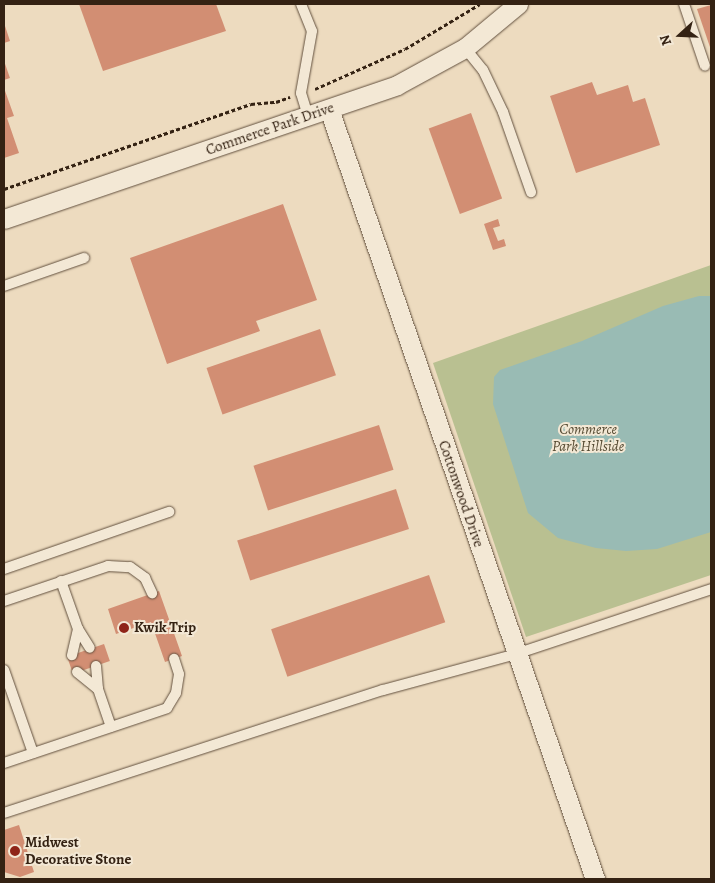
<!DOCTYPE html>
<html>
<head>
<meta charset="utf-8">
<style>
  body { margin:0 }
  #map { position:relative; width:715px; height:883px; overflow:hidden; background:#eddbbf; font-family:Alegreya,serif }
  div>[style] { position:absolute }
  .green>* { inset:0; background:#b9c091 }
  .water>* { inset:0; background:#99bbb4 }
  .building>* { inset:0; background:#d28e73; transform-origin:0 0 }
  .path>* { height:3px; margin-top:-1.5px; transform-origin:0; background:repeating-linear-gradient(90deg,#342213 0 4px,transparent 0 6.5px) }
  .roads { filter:drop-shadow(0 0 1px #62503e) drop-shadow(0 0 1px #62503e) }
  .lane>* { height:10px; margin:-5px; padding:0 5px; transform-origin:5px; border-radius:5px; background:#f3e8d5 }
  .street>* { height:19px; margin:-9.5px; padding:0 9.5px; transform-origin:9.5px; border-radius:9.5px; background:#f3e8d5 }
  .dots>* { width:14px; height:14px; translate:-50% -50%; box-sizing:border-box; border:2px solid #f3e8d5; border-radius:50% }
  span { translate:-50% -50%; white-space:nowrap; text-align:center; line-height:1.15; -webkit-text-stroke:4px #f3e8d5; paint-order:stroke }
  .street-label { font-size:15px; color:#342213 }
  .park-label { font-size:15px; color:#554a32; font-style:italic }
  .poi-label { font-size:15px; color:#342213; font-weight:700 }
  .left { translate:0 -50%; text-align:left }
  .frame { position:absolute; inset:0; border:5px solid #342213; pointer-events:none }
  .north { position:absolute; left:655px; top:10px; width:50px; height:50px; -webkit-text-stroke:4px #f3e8d5; paint-order:stroke; rotate:250deg; font-size:14px; font-weight:700; line-height:20px; text-align:center; color:#342213 }
  .north::after { content:''; display:block; margin:auto; width:18px; height:22px; background:#342213; clip-path:polygon(50% 0,100% 100%,50% 72%,0 100%) }
</style>
</head>
<body>
<div id="map">
  <div class="green">
    <i style="clip-path:polygon(711px 265px,711px 575px,526px 637px,433px 363px)"></i>
  </div>
  <div class="water">
    <i style="clip-path:polygon(699px 296px,711px 296px,711px 532px,657px 549px,626px 551px,596px 548px,558px 538px,528px 513px,493px 404px,494px 377px,500px 370px,582px 341px,663px 306px)"></i>
  </div>
  <div class="building">
    <i style="clip-path:polygon(79px 4px,216px 4px,226px 31px,103px 71px)"></i>
    <i style="clip-path:polygon(711px 5px,711px 50px,697px 9px)"></i>
    <i style="clip-path:polygon(4px 23px,10px 41px,4px 43px)"></i>
    <i style="clip-path:polygon(4px 61px,10px 78px,4px 80px)"></i>
    <i style="clip-path:polygon(592px 82px,597px 95px,628px 85px,633px 102px,645px 98px,660px 145px,576px 173px,550px 96px)"></i>
    <i style="clip-path:polygon(4px 88px,14px 116px,7px 118px,19px 153px,4px 158px)"></i>
    <i style="left:471px;top:113px;width:91px;height:45px;rotate:70deg"></i>
    <i style="clip-path:polygon(283px 204px,317px 300px,256px 321px,260px 331px,167px 364px,130px 258px)"></i>
    <i style="clip-path:polygon(498px 219px,500px 226px,493px 228px,498px 241px,504px 239px,506px 246px,493px 250px,484px 224px)"></i>
    <i style="left:320px;top:329px;width:49px;height:120px;rotate:71deg"></i>
    <i style="left:379px;top:425px;width:47px;height:132px;rotate:72deg"></i>
    <i style="left:396px;top:489px;width:42px;height:167px;rotate:72deg"></i>
    <i style="left:429px;top:575px;width:50px;height:167px;rotate:71deg"></i>
    <i style="clip-path:polygon(159px 591px,182px 656px,165px 662px,151px 622px,116px 634px,108px 609px)"></i>
    <i style="left:104px;top:644px;width:18px;height:39px;rotate:71deg"></i>
    <i style="clip-path:polygon(19px 825px,34px 872px,20px 877px,4px 872px,4px 830px)"></i>
  </div>
  <div class="path">
    <i style="left:315px;top:89px;width:98px;rotate:-24deg"></i>
    <i style="left:405px;top:49px;width:87px;rotate:-31deg"></i>
    <i style="left:4px;top:189px;width:261px;rotate:-19deg"></i>
    <i style="left:251px;top:104px;width:25px;rotate:-5deg"></i>
    <i style="left:276px;top:102px;width:15px;rotate:-20deg"></i>
  </div>
  <div class="roads">
    <div class="lane">
      <i style="left:301px;top:4px;width:29px;rotate:68deg"></i>
      <i style="left:312px;top:31px;width:63px;rotate:100.1deg"></i>
      <i style="left:301px;top:93px;width:24px;rotate:73deg"></i>
      <i style="left:684px;top:4px;width:65px;rotate:71.3deg"></i>
      <i style="left:465px;top:48px;width:28px;rotate:51deg"></i>
      <i style="left:483px;top:70px;width:47px;rotate:64.5deg"></i>
      <i style="left:503px;top:112px;width:85px;rotate:70.7deg"></i>
      <i style="left:4px;top:286px;width:85px;rotate:-19.3deg"></i>
      <i style="left:4px;top:569px;width:175px;rotate:-19.1deg"></i>
      <i style="left:61px;top:581px;width:51px;rotate:70.5deg"></i>
      <i style="left:78px;top:629px;width:27px;rotate:103deg"></i>
      <i style="left:4px;top:601px;width:110px;rotate:-18.6deg"></i>
      <i style="left:108px;top:566px;width:22px;rotate:3deg"></i>
      <i style="left:130px;top:567px;width:19px;rotate:36deg"></i>
      <i style="left:145px;top:578px;width:17px;rotate:65deg"></i>
      <i style="left:78px;top:629px;width:22px;rotate:58deg"></i>
      <i style="left:96px;top:666px;width:23px;rotate:85deg"></i>
      <i style="left:4px;top:670px;width:88px;rotate:70.7deg"></i>
      <i style="left:77px;top:672px;width:27px;rotate:39deg"></i>
      <i style="left:98px;top:689px;width:40px;rotate:71.1deg"></i>
      <i style="left:4px;top:763px;width:172px;rotate:-18.6deg"></i>
      <i style="left:167px;top:708px;width:17px;rotate:-59deg"></i>
      <i style="left:176px;top:693px;width:19px;rotate:-81deg"></i>
      <i style="left:179px;top:674px;width:16px;rotate:-108deg"></i>
      <i style="left:4px;top:813px;width:398px;rotate:-18deg"></i>
      <i style="left:383px;top:690px;width:138px;rotate:-15.1deg"></i>
      <i style="left:516px;top:654px;width:206px;rotate:-18.4deg"></i>
    </div>
    <div class="street">
      <i style="left:329px;top:109px;width:815px;rotate:70.94deg"></i>
      <i style="left:4px;top:219px;width:415px;rotate:-18.8deg"></i>
      <i style="left:397px;top:85px;width:77px;rotate:-28.6deg"></i>
      <i style="left:465px;top:48px;width:69px;rotate:-39.7deg"></i>
    </div>
  </div>
  <div class="dots">
    <i style="left:124px;top:628px;background:#8f2418"></i>
    <i style="left:15px;top:851px;background:#8f2418"></i>
  </div>
  <div class="street-label">
    <span style="left:270px;top:129px;rotate:-19deg">Commerce Park Drive</span>
    <span style="left:461px;top:494px;rotate:71deg">Cottonwood Drive</span>
  </div>
  <div class="park-label">
    <span style="left:588px;top:438px">Commerce<br>Park Hillside</span>
  </div>
  <div class="poi-label">
    <span class="left" style="left:134px;top:628px">Kwik Trip</span>
    <span class="left" style="left:25px;top:851px">Midwest<br>Decorative Stone</span>
  </div>
  <div class="frame"></div>
  <div class="north">N</div>
</div>
</body>
</html>
